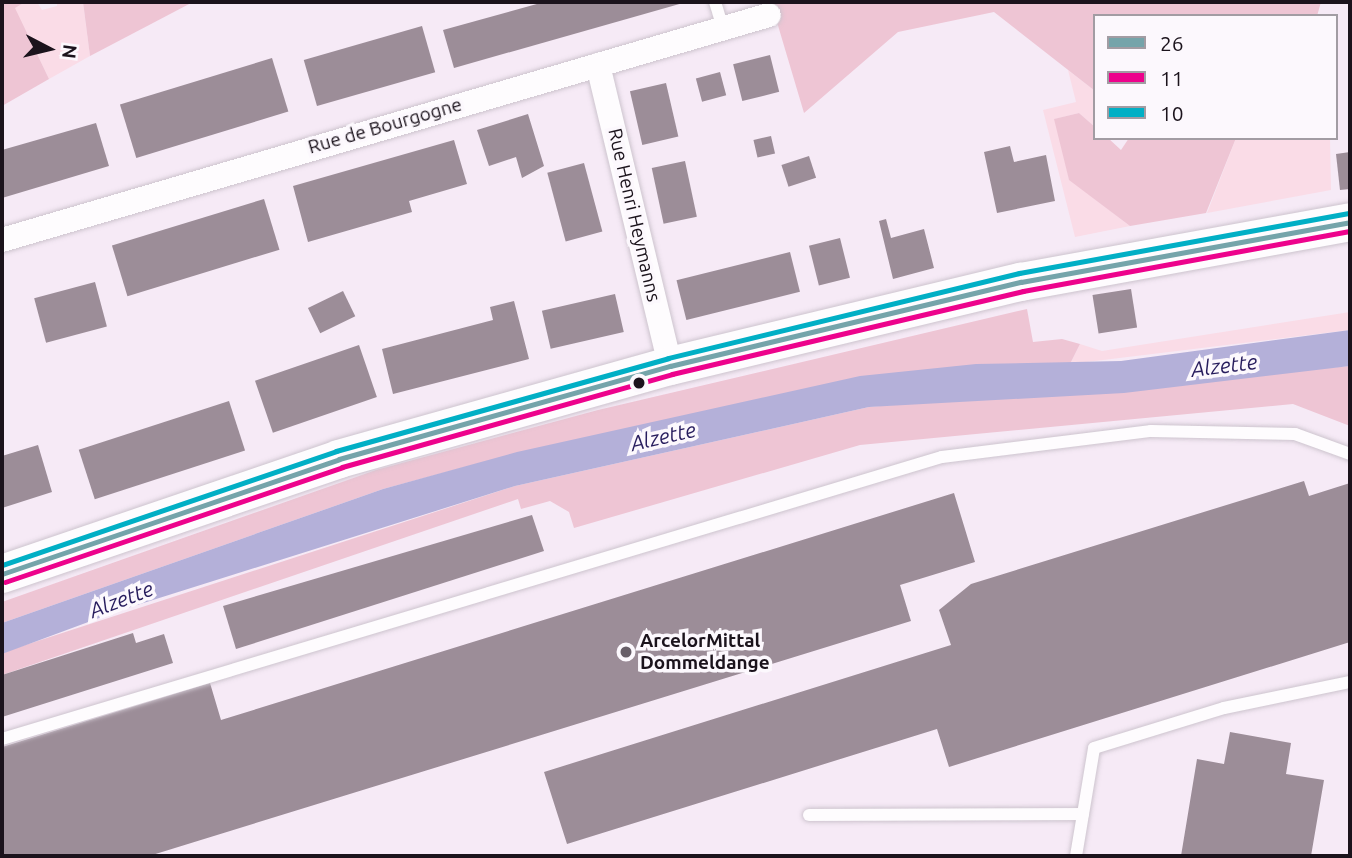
<!DOCTYPE html>
<html>
<head>
<meta charset="utf-8">
<style>
  body { margin:0 }
  #map { position:relative; width:1352px; height:858px; overflow:hidden; background:#f6eaf6; font-family:Ubuntu,sans-serif }
  div>[style] { position:absolute }
  .green>* { inset:0; background:#fadce7 }
  .forest>* { inset:0; background:#eec5d4 }
  .water>* { inset:0; background:#b4b0d9 }
  .building>* { inset:0; background:#9c8d98; transform-origin:0 0 }
  .roads { filter:drop-shadow(0 0 2px #cdc4ce) drop-shadow(0 0 2px #cdc4ce) }
  .lane>* { height:12px; margin:-6px; padding:0 6px; transform-origin:6px; border-radius:6px; background:#fefcfe }
  .street>* { height:24px; margin:-12px; padding:0 12px; transform-origin:12px; border-radius:12px; background:#fefcfe }
  .primary>* { height:38px; margin:-19px; padding:0 19px; transform-origin:19px; border-radius:19px; background:#fefcfe }
  .bus-1>* { height:5px; margin:-2.5px; padding:0 2.5px; transform-origin:2.5px; border-radius:2.5px; background:#75a4aa }
  .bus-2>* { height:5px; margin:-2.5px; padding:0 2.5px; transform-origin:2.5px; border-radius:2.5px; background:#ed028c }
  .bus-3>* { height:5px; margin:-2.5px; padding:0 2.5px; transform-origin:2.5px; border-radius:2.5px; background:#01afc5 }
  .dots>* { width:19px; height:19px; translate:-50% -50%; box-sizing:border-box; border:4px solid #fcf8fd; border-radius:50% }
  span { translate:-50% -50%; white-space:nowrap; text-align:center; line-height:1.15; -webkit-text-stroke:7px #fcf8fd; paint-order:stroke }
  .street-label { font-size:19px; color:#1b131c }
  .poi-label { font-size:19px; color:#1b131c; font-weight:700 }
  .left { translate:0 -50%; text-align:left }
  .water-label { font-size:21px; color:#271c5d; font-style:italic }
  .frame { position:absolute; inset:0; border:4px solid #1b131c; pointer-events:none }
  .legend { position:absolute; left:1093px; top:14px; width:245px; height:126px; box-sizing:border-box; background:#fcf8fd; border:2px solid #a29ca3; margin:0; padding:9px 12px; list-style:none; font-size:21px; color:#1b131c }
  .legend li { display:flex; align-items:center; gap:14px; height:35px }
  .legend b { width:35px; border:2px solid #a29ca3 }
  .north { position:absolute; left:14px; top:14px; width:70px; height:70px; -webkit-text-stroke:5px #fcf8fd; paint-order:stroke; rotate:97deg; font-size:19px; font-weight:700; line-height:28px; text-align:center; color:#1b131c }
  .north::after { content:''; display:block; margin:auto; width:24px; height:32px; background:#1b131c; clip-path:polygon(50% 0,100% 100%,50% 72%,0 100%) }
</style>
</head>
<body>
<div id="map">
  <div class="green">
    <i style="clip-path:polygon(25px 2px,37px 2px,42px 10px,57px 6px,57px 2px,83px 2px,90px 56px,49px 79px,14px 8px)"></i>
    <i style="clip-path:polygon(1068px 70px,1095px 91px,1095px 127px,1079px 113px,1055px 119px,1069px 179px,1130px 226px,1075px 237px,1043px 110px,1076px 102px)"></i>
    <i style="clip-path:polygon(1236px 138px,1330px 138px,1331px 190px,1207px 213px)"></i>
    <i style="clip-path:polygon(1350px 312px,1350px 330px,1070px 364px,1080px 344px,1102px 351px)"></i>
  </div>
  <div class="forest">
    <i style="clip-path:polygon(25px 2px,15px 8px,49px 79px,2px 106px,2px 3px)"></i>
    <i style="clip-path:polygon(83px 2px,193px 2px,90px 56px)"></i>
    <i style="clip-path:polygon(771px 2px,1161px 3px,1321px 2px,1317px 16px,1095px 16px,1095px 91px,994px 12px,898px 32px,804px 113px)"></i>
    <i style="clip-path:polygon(1079px 113px,1095px 127px,1095px 138px,1108px 138px,1121px 150px,1129px 138px,1236px 138px,1206px 213px,1130px 226px,1069px 180px,1054px 119px)"></i>
    <i style="clip-path:polygon(1027px 309px,1033px 342px,1062px 339px,1080px 344px,1070px 364px,517px 453px,383px 489px,2px 623px,2px 602px,376px 470px,598px 410px)"></i>
    <i style="clip-path:polygon(1350px 366px,1350px 426px,1293px 404px,860px 445px,574px 528px,569px 512px,550px 501px,521px 509px,518px 499px,2px 675px,2px 654px,13px 649px,515px 486px,869px 407px)"></i>
  </div>
  <div class="water">
    <i style="clip-path:polygon(1350px 330px,1350px 366px,1124px 393px,869px 407px,515px 486px,118px 611px,2px 654px,2px 623px,383px 489px,517px 452px,860px 376px,976px 364px,1121px 361px)"></i>
  </div>
  <div class="building">
    <i style="clip-path:polygon(544px 2px,683px 2px,683px 3px,454px 68px,443px 30px)"></i>
    <i style="left:422px;top:26px;width:48px;height:123px;rotate:74deg"></i>
    <i style="left:770px;top:55px;width:38px;height:38px;rotate:76deg"></i>
    <i style="left:272px;top:58px;width:56px;height:159px;rotate:73deg"></i>
    <i style="left:720px;top:72px;width:24px;height:25px;rotate:75deg"></i>
    <i style="left:666px;top:83px;width:55px;height:37px;rotate:77deg"></i>
    <i style="clip-path:polygon(528px 114px,544px 166px,522px 178px,516px 157px,489px 166px,477px 130px)"></i>
    <i style="clip-path:polygon(96px 123px,109px 166px,2px 198px,2px 150px)"></i>
    <i style="left:771px;top:136px;width:18px;height:18px;rotate:77deg"></i>
    <i style="clip-path:polygon(454px 140px,467px 184px,409px 201px,412px 212px,308px 242px,293px 186px)"></i>
    <i style="clip-path:polygon(1010px 146px,1014px 162px,1046px 155px,1055px 201px,997px 213px,984px 152px)"></i>
    <i style="clip-path:polygon(1350px 152px,1350px 189px,1340px 190px,1336px 154px)"></i>
    <i style="left:809px;top:156px;width:23px;height:29px;rotate:72deg"></i>
    <i style="left:685px;top:161px;width:57px;height:34px;rotate:78deg"></i>
    <i style="left:584px;top:163px;width:71px;height:38px;rotate:75deg"></i>
    <i style="left:264px;top:199px;width:53px;height:159px;rotate:73deg"></i>
    <i style="clip-path:polygon(886px 219px,891px 238px,924px 229px,934px 268px,893px 279px,879px 221px)"></i>
    <i style="left:840px;top:238px;width:41px;height:32px;rotate:76deg"></i>
    <i style="left:790px;top:252px;width:41px;height:117px;rotate:76deg"></i>
    <i style="left:95px;top:282px;width:46px;height:63px;rotate:75deg"></i>
    <i style="left:1131px;top:289px;width:39px;height:39px;rotate:81deg"></i>
    <i style="left:343px;top:291px;width:28px;height:39px;rotate:64deg"></i>
    <i style="left:615px;top:294px;width:39px;height:75px;rotate:77deg"></i>
    <i style="clip-path:polygon(514px 301px,529px 359px,393px 394px,382px 349px,493px 320px,490px 307px)"></i>
    <i style="left:359px;top:345px;width:55px;height:110px;rotate:71deg"></i>
    <i style="left:229px;top:401px;width:52px;height:158px;rotate:72deg"></i>
    <i style="clip-path:polygon(38px 445px,52px 492px,2px 508px,2px 456px)"></i>
    <i style="clip-path:polygon(1304px 481px,1309px 496px,1350px 483px,1350px 642px,949px 767px,937px 729px,567px 844px,544px 772px,951px 645px,939px 610px,971px 584px)"></i>
    <i style="clip-path:polygon(954px 493px,975px 562px,900px 585px,911px 621px,149px 856px,2px 856px,2px 747px,210px 683px,221px 720px)"></i>
    <i style="clip-path:polygon(532px 515px,544px 551px,236px 649px,223px 606px)"></i>
    <i style="clip-path:polygon(133px 633px,136px 643px,164px 634px,173px 663px,2px 717px,2px 675px)"></i>
    <i style="clip-path:polygon(1230px 732px,1291px 743px,1286px 774px,1324px 780px,1311px 856px,1181px 856px,1197px 759px,1224px 764px)"></i>
  </div>
  <div class="roads">
    <div class="lane">
      <i style="left:715px;top:2px;width:27px;rotate:73deg"></i>
      <i style="left:2px;top:739px;width:981px;rotate:-16.7deg"></i>
      <i style="left:942px;top:457px;width:211px;rotate:-7.1deg"></i>
      <i style="left:1151px;top:431px;width:144px;rotate:1.2deg"></i>
      <i style="left:1295px;top:434px;width:59px;rotate:20deg"></i>
      <i style="left:809px;top:815px;width:274px;rotate:-0.2deg"></i>
      <i style="left:1076px;top:856px;width:109px;rotate:-80.5deg"></i>
      <i style="left:1094px;top:748px;width:136px;rotate:-17.1deg"></i>
      <i style="left:1224px;top:708px;width:129px;rotate:-11.7deg"></i>
    </div>
    <div class="street">
      <i style="left:598px;top:65px;width:309px;rotate:76.5deg"></i>
      <i style="left:2px;top:240px;width:799px;rotate:-16.35deg"></i>
    </div>
    <div class="primary">
      <i style="left:2px;top:574px;width:356px;rotate:-18.8deg"></i>
      <i style="left:339px;top:459px;width:344px;rotate:-15.7deg"></i>
      <i style="left:670px;top:366px;width:361px;rotate:-13.5deg"></i>
      <i style="left:1021px;top:282px;width:334px;rotate:-10.3deg"></i>
    </div>
  </div>
  <div class="bus-1">
    <i style="left:2px;top:574px;width:356px;rotate:-18.8deg"></i>
    <i style="left:339px;top:459px;width:344px;rotate:-15.7deg"></i>
    <i style="left:670px;top:366px;width:361px;rotate:-13.5deg"></i>
    <i style="left:1021px;top:282px;width:334px;rotate:-10.3deg"></i>
  </div>
  <div class="bus-2">
    <i style="left:5px;top:582px;width:356px;rotate:-18.8deg"></i>
    <i style="left:342px;top:467px;width:343px;rotate:-15.7deg"></i>
    <i style="left:672px;top:374px;width:361px;rotate:-13.3deg"></i>
    <i style="left:1023px;top:291px;width:332px;rotate:-10.4deg"></i>
  </div>
  <div class="bus-3">
    <i style="left:2px;top:565px;width:353px;rotate:-18.8deg"></i>
    <i style="left:336px;top:451px;width:345px;rotate:-15.6deg"></i>
    <i style="left:668px;top:358px;width:361px;rotate:-13.6deg"></i>
    <i style="left:1019px;top:273px;width:334px;rotate:-10.3deg"></i>
  </div>
  <div class="dots">
    <i style="left:639px;top:383px;background:#1b131c"></i>
    <i style="left:626px;top:652px;background:#685e68"></i>
  </div>
  <div class="street-label">
    <span style="left:385px;top:126px;rotate:-16deg">Rue de Bourgogne</span>
    <span style="left:634px;top:215px;rotate:77deg">Rue Henri Heymanns</span>
  </div>
  <div class="poi-label">
    <span class="left" style="left:640px;top:652px">ArcelorMittal<br>Dommeldange</span>
  </div>
  <div class="water-label">
    <span style="left:1224px;top:365px;rotate:-7deg">Alzette</span>
    <span style="left:663px;top:436px;rotate:-13deg">Alzette</span>
    <span style="left:121px;top:599px;rotate:-21deg">Alzette</span>
  </div>
  <div class="frame"></div>
  <ul class="legend">
  <li><b style="height:9px;background:#75a4aa"></b>26</li>
  <li><b style="height:9px;background:#ed028c"></b>11</li>
  <li><b style="height:9px;background:#01afc5"></b>10</li>
  </ul>
  <div class="north">N</div>
</div>
</body>
</html>
